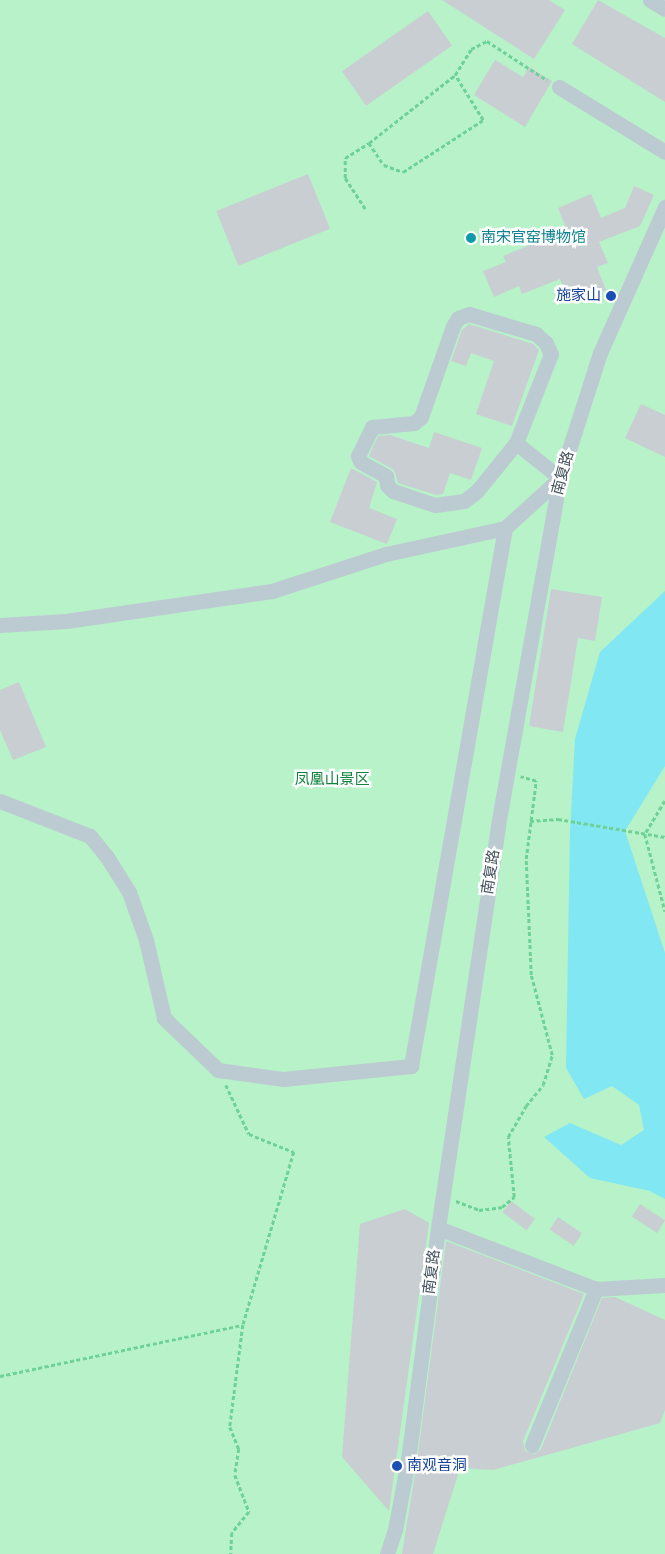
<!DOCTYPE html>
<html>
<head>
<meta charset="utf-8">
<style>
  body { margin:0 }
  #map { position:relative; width:665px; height:1554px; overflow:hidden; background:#f0eded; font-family:Raleway,"Noto Sans SC",sans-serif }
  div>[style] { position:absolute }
  .green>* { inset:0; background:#b7f2c8 }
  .water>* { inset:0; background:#81e7f2 }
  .building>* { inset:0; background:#c9ced3; transform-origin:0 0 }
  .path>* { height:2.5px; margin-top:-1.25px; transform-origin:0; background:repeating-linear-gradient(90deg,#6dd295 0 4px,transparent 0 6.5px) }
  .minor>* { height:15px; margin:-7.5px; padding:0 7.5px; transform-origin:7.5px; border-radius:7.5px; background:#bccad1 }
  .dots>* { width:14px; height:14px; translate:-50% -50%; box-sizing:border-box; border:2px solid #fff; border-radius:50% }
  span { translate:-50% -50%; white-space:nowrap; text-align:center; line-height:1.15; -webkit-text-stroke:5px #fff; paint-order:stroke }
  .culture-label { font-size:15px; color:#0d838f }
  .left { translate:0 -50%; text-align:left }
  .transit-label { font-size:15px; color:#164399 }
  .right { translate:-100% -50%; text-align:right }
  .street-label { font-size:15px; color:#44535c }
  .park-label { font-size:15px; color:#10833d }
</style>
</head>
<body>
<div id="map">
  <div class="green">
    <i style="clip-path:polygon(0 0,657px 0,665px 5px,665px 1554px,0 1554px)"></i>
  </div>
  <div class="water">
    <i style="clip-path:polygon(665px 591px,665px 766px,625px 831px,665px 953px,665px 1199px,650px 1191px,590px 1178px,544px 1137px,570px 1123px,621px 1145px,644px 1130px,639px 1105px,612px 1086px,584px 1099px,566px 1068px,570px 832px,575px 739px,600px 652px)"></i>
  </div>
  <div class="building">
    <i style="clip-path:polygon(442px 0,549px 0,565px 10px,534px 59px)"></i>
    <i style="clip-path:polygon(598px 0,665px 38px,665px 102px,572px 44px)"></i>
    <i style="left:428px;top:11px;width:42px;height:105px;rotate:55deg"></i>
    <i style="clip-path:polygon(495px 60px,523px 77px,529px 67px,552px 81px,525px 127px,474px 95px)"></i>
    <i style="left:308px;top:174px;width:59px;height:99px;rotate:68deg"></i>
    <i style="clip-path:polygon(634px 186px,654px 195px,640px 226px,599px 242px,608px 263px,597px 267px,606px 290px,570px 304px,560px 279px,522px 294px,519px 286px,494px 297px,483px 271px,506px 262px,503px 256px,567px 230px,558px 208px,591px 194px,601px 218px,625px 208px)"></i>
    <i style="clip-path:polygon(469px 324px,533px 344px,539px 350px,512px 426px,476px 414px,494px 361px,471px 353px,466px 366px,451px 361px,462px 330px)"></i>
    <i style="clip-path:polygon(641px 404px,665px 415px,665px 457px,625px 438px)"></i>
    <i style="clip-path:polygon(434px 432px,482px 448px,471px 480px,450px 473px,443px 494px,436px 495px,398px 483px,394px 470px,369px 456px,378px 436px,390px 435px,429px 448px)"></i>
    <i style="clip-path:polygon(351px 468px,377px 482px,369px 508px,397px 519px,387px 544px,330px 522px)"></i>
    <i style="clip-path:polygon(551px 589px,602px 597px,595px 641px,578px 638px,563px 732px,529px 726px)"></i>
    <i style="clip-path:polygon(19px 682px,46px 747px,13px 760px,0 730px,0 690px)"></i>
    <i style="left:511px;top:1201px;width:30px;height:14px;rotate:37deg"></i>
    <i style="left:640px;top:1204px;width:30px;height:15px;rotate:33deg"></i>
    <i style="clip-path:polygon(405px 1209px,429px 1223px,389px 1511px,342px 1457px,360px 1224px)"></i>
    <i style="left:558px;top:1217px;width:29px;height:15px;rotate:34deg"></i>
    <i style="clip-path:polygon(446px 1241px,584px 1294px,523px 1441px,525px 1451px,534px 1454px,541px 1449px,602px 1298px,615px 1297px,665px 1320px,665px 1410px,660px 1423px,568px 1449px,493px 1470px,460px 1468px,433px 1554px,402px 1554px,417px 1461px)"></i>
  </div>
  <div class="path">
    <i style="left:369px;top:143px;width:110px;rotate:-38.3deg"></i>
    <i style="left:365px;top:209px;width:37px;rotate:-123deg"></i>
    <i style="left:345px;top:178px;width:20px;rotate:-90deg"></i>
    <i style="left:345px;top:158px;width:28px;rotate:-32deg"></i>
    <i style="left:369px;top:143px;width:27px;rotate:56deg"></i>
    <i style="left:384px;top:165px;width:20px;rotate:20deg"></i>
    <i style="left:403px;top:172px;width:95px;rotate:-33deg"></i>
    <i style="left:483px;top:120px;width:53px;rotate:-121.9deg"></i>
    <i style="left:455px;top:75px;width:31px;rotate:-58deg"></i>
    <i style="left:471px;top:49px;width:18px;rotate:-27deg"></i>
    <i style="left:487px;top:41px;width:72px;rotate:33deg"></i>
    <i style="left:665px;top:801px;width:39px;rotate:121deg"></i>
    <i style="left:645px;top:834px;width:80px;rotate:75.4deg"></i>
    <i style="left:530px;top:821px;width:28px;rotate:-4deg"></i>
    <i style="left:558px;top:819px;width:109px;rotate:9.5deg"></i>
    <i style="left:226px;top:1085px;width:54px;rotate:64.9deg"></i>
    <i style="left:249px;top:1134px;width:48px;rotate:21.8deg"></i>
    <i style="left:294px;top:1152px;width:180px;rotate:106.4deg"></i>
    <i style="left:243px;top:1325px;width:103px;rotate:97.3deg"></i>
    <i style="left:230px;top:1427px;width:24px;rotate:68deg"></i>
    <i style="left:239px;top:1449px;width:26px;rotate:99deg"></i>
    <i style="left:235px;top:1475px;width:40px;rotate:69deg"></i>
    <i style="left:249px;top:1512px;width:27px;rotate:129deg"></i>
    <i style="left:232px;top:1533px;width:21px;rotate:93deg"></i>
    <i style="left:456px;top:1201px;width:25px;rotate:21deg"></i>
    <i style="left:479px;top:1210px;width:23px;rotate:-7deg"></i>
    <i style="left:502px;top:1207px;width:16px;rotate:-40deg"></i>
    <i style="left:514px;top:1197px;width:60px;rotate:-95.7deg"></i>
    <i style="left:508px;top:1137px;width:36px;rotate:-60deg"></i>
    <i style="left:526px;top:1106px;width:27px;rotate:-51deg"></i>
    <i style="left:543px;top:1085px;width:31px;rotate:-73deg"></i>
    <i style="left:552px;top:1055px;width:83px;rotate:-104.7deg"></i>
    <i style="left:531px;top:975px;width:116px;rotate:-92.5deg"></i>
    <i style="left:526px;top:859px;width:79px;rotate:-82.7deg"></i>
    <i style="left:536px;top:781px;width:16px;rotate:-165deg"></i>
    <i style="left:0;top:1376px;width:248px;rotate:-11.9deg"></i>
  </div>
  <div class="minor">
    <i style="left:650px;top:0;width:17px;rotate:31deg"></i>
    <i style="left:559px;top:87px;width:124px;rotate:31.5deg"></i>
    <i style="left:469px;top:314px;width:70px;rotate:16.6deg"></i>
    <i style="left:536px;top:334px;width:13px;rotate:42deg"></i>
    <i style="left:546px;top:343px;width:12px;rotate:66deg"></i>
    <i style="left:551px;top:354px;width:96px;rotate:111.5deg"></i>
    <i style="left:516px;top:443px;width:62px;rotate:129.1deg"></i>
    <i style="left:477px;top:491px;width:16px;rotate:142deg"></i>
    <i style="left:464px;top:501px;width:29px;rotate:172deg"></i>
    <i style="left:435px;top:505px;width:44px;rotate:-161.6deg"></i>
    <i style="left:393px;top:491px;width:8px;rotate:-135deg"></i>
    <i style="left:387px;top:485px;width:9px;rotate:-96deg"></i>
    <i style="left:386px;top:476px;width:29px;rotate:-151deg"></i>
    <i style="left:361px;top:462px;width:7px;rotate:-117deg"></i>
    <i style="left:358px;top:456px;width:32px;rotate:-64deg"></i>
    <i style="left:372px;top:427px;width:42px;rotate:-5.4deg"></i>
    <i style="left:414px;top:423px;width:9px;rotate:-41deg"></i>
    <i style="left:421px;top:417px;width:96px;rotate:-70.6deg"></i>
    <i style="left:453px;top:326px;width:9px;rotate:-58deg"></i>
    <i style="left:458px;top:318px;width:12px;rotate:-20deg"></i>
    <i style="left:0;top:625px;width:66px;rotate:-3.5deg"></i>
    <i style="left:66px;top:621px;width:208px;rotate:-8.3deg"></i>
    <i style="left:272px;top:591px;width:120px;rotate:-18deg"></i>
    <i style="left:386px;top:554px;width:122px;rotate:-12.3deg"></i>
    <i style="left:505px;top:528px;width:74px;rotate:-42.3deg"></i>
    <i style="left:560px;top:478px;width:56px;rotate:-141.5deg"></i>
    <i style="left:0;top:801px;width:97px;rotate:21.3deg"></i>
    <i style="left:90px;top:836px;width:27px;rotate:51deg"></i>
    <i style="left:107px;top:857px;width:41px;rotate:57.8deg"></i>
    <i style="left:129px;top:892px;width:51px;rotate:70.5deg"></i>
    <i style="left:146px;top:940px;width:80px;rotate:77deg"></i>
    <i style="left:164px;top:1018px;width:75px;rotate:43.9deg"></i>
    <i style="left:218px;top:1070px;width:66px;rotate:7.9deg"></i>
    <i style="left:283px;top:1079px;width:129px;rotate:-5.8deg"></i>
    <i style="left:411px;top:1066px;width:546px;rotate:-80.09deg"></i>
    <i style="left:438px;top:1228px;width:169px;rotate:21.1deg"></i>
    <i style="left:596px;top:1289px;width:69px;rotate:-3.3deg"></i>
    <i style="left:532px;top:1445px;width:169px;rotate:-67.7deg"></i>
    <i style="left:387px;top:1554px;width:25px;rotate:-72deg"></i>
    <i style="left:395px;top:1530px;width:71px;rotate:-79.5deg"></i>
    <i style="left:408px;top:1460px;width:234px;rotate:-82.6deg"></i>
    <i style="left:438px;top:1228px;width:407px;rotate:-81.5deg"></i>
    <i style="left:498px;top:825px;width:352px;rotate:-79.9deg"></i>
    <i style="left:560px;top:478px;width:131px;rotate:-72.3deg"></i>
    <i style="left:600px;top:353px;width:160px;rotate:-66deg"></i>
  </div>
  <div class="dots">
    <i style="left:471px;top:238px;background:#0f9aa8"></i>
    <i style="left:611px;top:296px;background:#1a4fb4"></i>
    <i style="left:397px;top:1466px;background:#1a4fb4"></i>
  </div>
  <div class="culture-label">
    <span class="left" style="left:481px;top:238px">南宋官窑博物馆</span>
  </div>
  <div class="transit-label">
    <span class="right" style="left:601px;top:296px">施家山</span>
    <span class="left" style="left:407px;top:1466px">南观音洞</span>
  </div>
  <div class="street-label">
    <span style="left:563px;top:473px;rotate:-75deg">南复路</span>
    <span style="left:491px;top:872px;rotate:-81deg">南复路</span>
    <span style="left:432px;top:1272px;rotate:-83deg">南复路</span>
  </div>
  <div class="park-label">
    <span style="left:332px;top:780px">凤凰山景区</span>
  </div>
</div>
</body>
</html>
